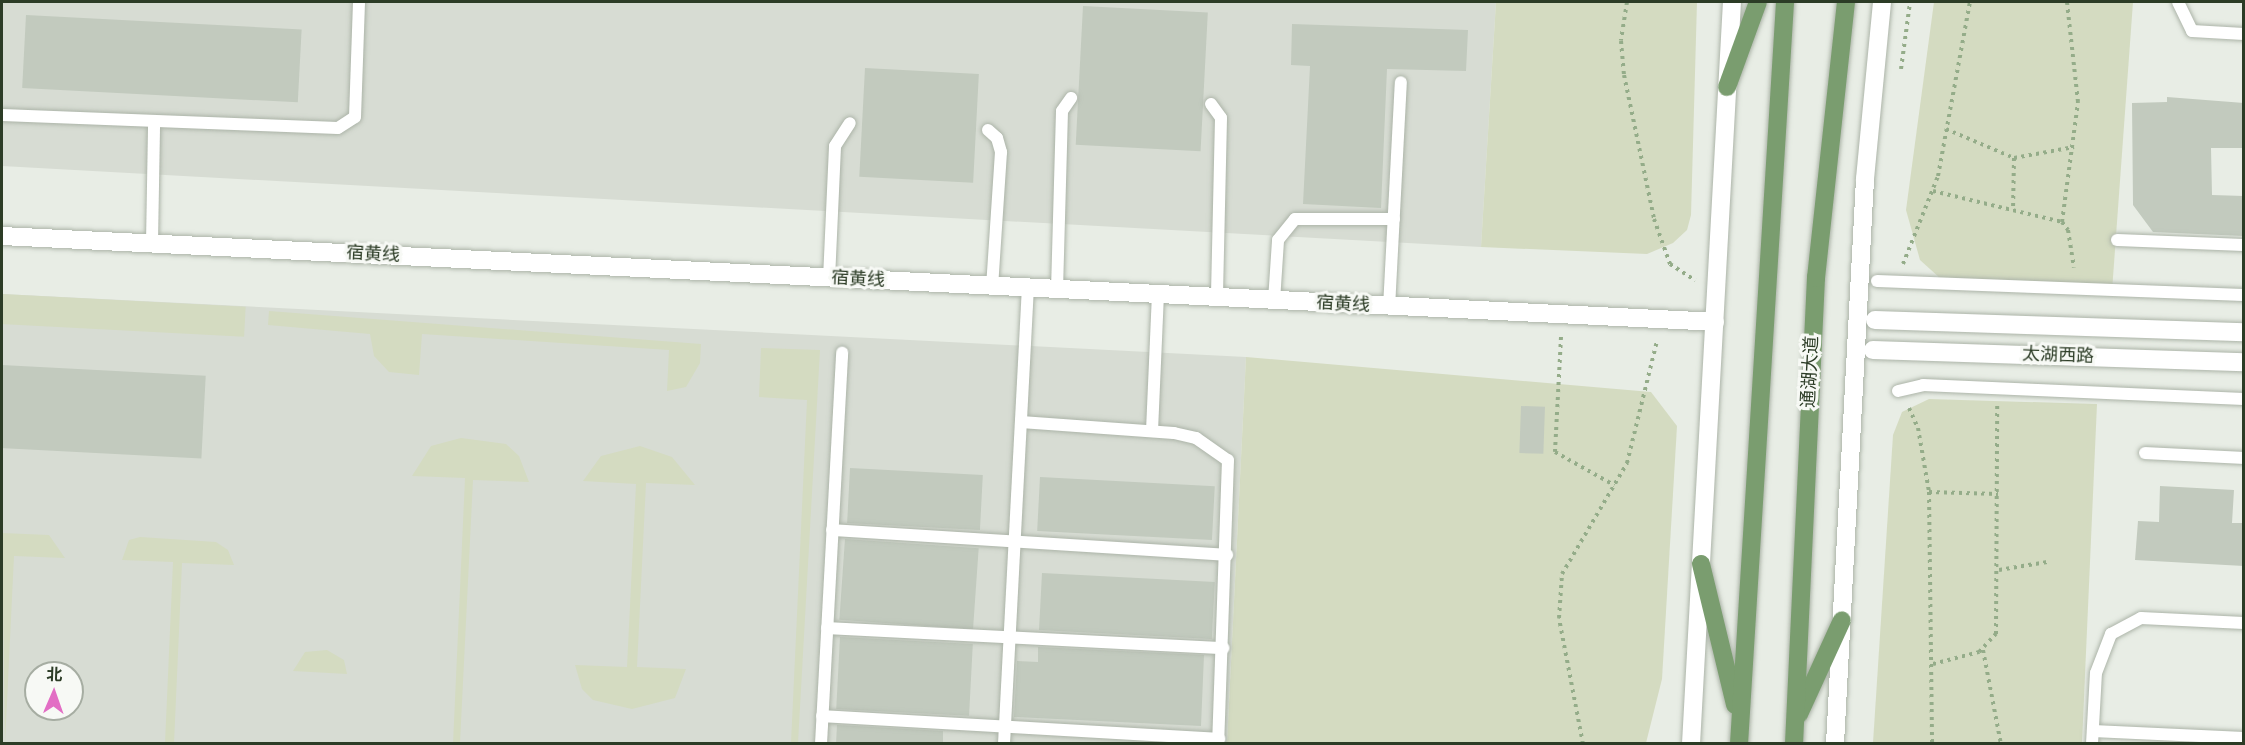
<!DOCTYPE html>
<html>
<head>
<meta charset="utf-8">
<style>
  body { margin:0 }
  #map { position:relative; width:2245px; height:745px; overflow:hidden; background:#e8ede5; font-family:"Alegreya Sans","Noto Sans SC",sans-serif }
  div>[style] { position:absolute }
  .built>* { inset:0; background:#d7dcd3 }
  .green>* { inset:0; background:#d4dbc1; transform-origin:0 0 }
  .building>* { inset:0; background:#c2cabe; transform-origin:0 0 }
  .path>* { height:4px; margin-top:-2px; transform-origin:0; background:repeating-linear-gradient(90deg,#94ac89 0 3px,transparent 0 7.5px) }
  .roads { filter:drop-shadow(0 0 2px #acb4a8) drop-shadow(0 0 2px #acb4a8) }
  .service>* { height:12px; margin:-6px; padding:0 6px; transform-origin:6px; border-radius:6px; background:#fff }
  .minor>* { height:18px; margin:-9px; padding:0 9px; transform-origin:9px; border-radius:9px; background:#fff }
  .tertiary>* { height:18px; margin:-9px; padding:0 9px; transform-origin:9px; border-radius:9px; background:#fff }
  .secondary>* { height:18px; margin:-9px; padding:0 9px; transform-origin:9px; border-radius:9px; background:#fff }
  .primary>* { height:18px; margin:-9px; padding:0 9px; transform-origin:9px; border-radius:9px; background:#7a9d6f }
  span { translate:-50% -50%; white-space:nowrap; text-align:center; line-height:1.15; -webkit-text-stroke:6px #f7f9f5; paint-order:stroke }
  .street-label { font-size:18px; color:#2c3c26 }
  .frame { position:absolute; inset:0; border:3px solid #2c3c26; pointer-events:none }
  .north { position:absolute; left:24px; top:661px; width:60px; height:60px; box-sizing:border-box; background:#f7f9f5; border:2px solid #a6ada2; border-radius:50%; rotate:2deg; font-size:16px; font-weight:700; line-height:24px; text-align:center; color:#2c3c26 }
  .north::after { content:''; display:block; margin:auto; width:21px; height:27px; background:#e26ec4; clip-path:polygon(50% 0,100% 100%,50% 72%,0 100%) }
</style>
</head>
<body>
<div id="map">
  <div class="built">
    <i style="clip-path:polygon(2px 2px,1496px 2px,1481px 247px,2px 166px)"></i>
    <i style="clip-path:polygon(evenodd,2px 294px,1246px 357px,1227px 743px,2px 743px,2px 294px,36px 673px,72px 673px,72px 709px,36px 709px,36px 673px)"></i>
  </div>
  <div class="green">
    <i style="clip-path:polygon(1496px 2px,1697px 2px,1691px 215px,1687px 230px,1673px 243px,1647px 254px,1481px 247px)"></i>
    <i style="clip-path:polygon(1934px 2px,2133px 2px,2112px 291px,1941px 279px,1920px 260px,1906px 210px)"></i>
    <i style="left:2px;top:294px;width:244px;height:30px;rotate:3deg"></i>
    <i style="clip-path:polygon(269px 311px,701px 344px,700px 363px,686px 387px,667px 391px,669px 350px,422px 334px,419px 375px,389px 372px,374px 356px,370px 334px,268px 325px)"></i>
    <i style="clip-path:polygon(761px 348px,820px 350px,798px 743px,791px 743px,807px 400px,759px 397px)"></i>
    <i style="clip-path:polygon(1246px 357px,1651px 392px,1677px 426px,1662px 679px,1646px 743px,1227px 744px)"></i>
    <i style="clip-path:polygon(1929px 399px,2097px 404px,2082px 743px,1873px 743px,1893px 435px,1902px 412px)"></i>
    <i style="clip-path:polygon(461px 438px,506px 444px,519px 456px,529px 482px,473px 480px,460px 743px,453px 744px,465px 478px,412px 476px,431px 446px)"></i>
    <i style="clip-path:polygon(640px 446px,672px 457px,695px 485px,646px 483px,637px 667px,686px 669px,675px 698px,632px 709px,593px 700px,582px 689px,575px 665px,627px 667px,636px 484px,583px 481px,601px 456px)"></i>
    <i style="clip-path:polygon(2px 533px,49px 535px,65px 558px,14px 556px,5px 744px)"></i>
    <i style="clip-path:polygon(140px 537px,216px 542px,228px 550px,234px 565px,182px 563px,174px 743px,165px 743px,173px 562px,122px 560px,129px 540px)"></i>
    <i style="clip-path:polygon(327px 650px,344px 660px,347px 674px,293px 671px,305px 652px)"></i>
  </div>
  <div class="building">
    <i style="left:1083px;top:6px;width:125px;height:139px;rotate:3deg"></i>
    <i style="left:26px;top:15px;width:276px;height:73px;rotate:3deg"></i>
    <i style="clip-path:polygon(1292px 24px,1468px 30px,1466px 71px,1387px 69px,1381px 208px,1303px 204px,1310px 66px,1291px 65px)"></i>
    <i style="left:865px;top:68px;width:114px;height:109px;rotate:3deg"></i>
    <i style="clip-path:polygon(2167px 97px,2244px 103px,2244px 148px,2211px 148px,2212px 195px,2244px 196px,2244px 236px,2153px 232px,2133px 205px,2132px 103px,2167px 102px)"></i>
    <i style="left:2px;top:365px;width:204px;height:83px;rotate:3deg"></i>
    <i style="left:1521px;top:406px;width:24px;height:47px;rotate:2deg"></i>
    <i style="left:850px;top:468px;width:133px;height:55px;rotate:3deg"></i>
    <i style="left:1040px;top:477px;width:175px;height:54px;rotate:3deg"></i>
    <i style="clip-path:polygon(2160px 486px,2234px 490px,2232px 523px,2244px 523px,2244px 566px,2135px 560px,2138px 521px,2159px 522px)"></i>
    <i style="left:845px;top:539px;width:134px;height:81px;rotate:4deg"></i>
    <i style="left:1042px;top:573px;width:173px;height:57px;rotate:3deg"></i>
    <i style="left:840px;top:637px;width:133px;height:72px;rotate:3deg"></i>
    <i style="clip-path:polygon(1038px 647px,1204px 655px,1201px 726px,1014px 717px,1017px 661px,1038px 662px)"></i>
    <i style="clip-path:polygon(837px 725px,943px 731px,943px 744px,836px 744px)"></i>
  </div>
  <div class="path">
    <i style="left:1627px;top:2px;width:39px;rotate:99deg"></i>
    <i style="left:1621px;top:41px;width:34px;rotate:85deg"></i>
    <i style="left:1624px;top:75px;width:147px;rotate:78.2deg"></i>
    <i style="left:1654px;top:219px;width:48px;rotate:70.4deg"></i>
    <i style="left:1670px;top:264px;width:30px;rotate:33deg"></i>
    <i style="left:1901px;top:69px;width:68px;rotate:-82.3deg"></i>
    <i style="left:1946px;top:129px;width:74px;rotate:23.1deg"></i>
    <i style="left:2014px;top:158px;width:52px;rotate:91.1deg"></i>
    <i style="left:2014px;top:158px;width:61px;rotate:-10.4deg"></i>
    <i style="left:1933px;top:191px;width:133px;rotate:13.5deg"></i>
    <i style="left:2062px;top:222px;width:10px;rotate:53deg"></i>
    <i style="left:2068px;top:230px;width:38px;rotate:81deg"></i>
    <i style="left:2062px;top:222px;width:121px;rotate:-82.4deg"></i>
    <i style="left:2078px;top:102px;width:101px;rotate:-96.3deg"></i>
    <i style="left:1903px;top:264px;width:95px;rotate:-68.3deg"></i>
    <i style="left:1938px;top:176px;width:177px;rotate:-79.6deg"></i>
    <i style="left:1561px;top:337px;width:115px;rotate:93deg"></i>
    <i style="left:1555px;top:452px;width:68px;rotate:29.2deg"></i>
    <i style="left:1909px;top:408px;width:22px;rotate:66deg"></i>
    <i style="left:1918px;top:428px;width:65px;rotate:80.2deg"></i>
    <i style="left:1929px;top:492px;width:252px;rotate:89.3deg"></i>
    <i style="left:1929px;top:492px;width:69px;rotate:1.7deg"></i>
    <i style="left:1999px;top:570px;width:49px;rotate:-9.5deg"></i>
    <i style="left:1983px;top:650px;width:96px;rotate:79.2deg"></i>
    <i style="left:1933px;top:664px;width:48px;rotate:-14.6deg"></i>
    <i style="left:1979px;top:652px;width:25px;rotate:-47deg"></i>
    <i style="left:1996px;top:634px;width:228px;rotate:-89.7deg"></i>
    <i style="left:1583px;top:744px;width:128px;rotate:-100.8deg"></i>
    <i style="left:1559px;top:618px;width:44px;rotate:-86.1deg"></i>
    <i style="left:1562px;top:574px;width:129px;rotate:-59.6deg"></i>
    <i style="left:1627px;top:463px;width:126px;rotate:-76.2deg"></i>
  </div>
  <div class="roads">
    <div class="service">
      <i style="left:2178px;top:2px;width:32px;rotate:64deg"></i>
      <i style="left:2192px;top:31px;width:52px;rotate:3.3deg"></i>
      <i style="left:1211px;top:104px;width:17px;rotate:54deg"></i>
      <i style="left:1221px;top:118px;width:181px;rotate:91.3deg"></i>
      <i style="left:2px;top:115px;width:336px;rotate:2.2deg"></i>
      <i style="left:338px;top:128px;width:20px;rotate:-33deg"></i>
      <i style="left:355px;top:117px;width:115px;rotate:-88deg"></i>
      <i style="left:988px;top:130px;width:12px;rotate:42deg"></i>
      <i style="left:997px;top:138px;width:15px;rotate:74deg"></i>
      <i style="left:1001px;top:152px;width:135px;rotate:93.8deg"></i>
      <i style="left:2117px;top:240px;width:127px;rotate:2.3deg"></i>
      <i style="left:152px;top:243px;width:120px;rotate:-89deg"></i>
      <i style="left:829px;top:279px;width:133px;rotate:-87.4deg"></i>
      <i style="left:835px;top:146px;width:27px;rotate:-57deg"></i>
      <i style="left:1877px;top:281px;width:367px;rotate:2.2deg"></i>
      <i style="left:1057px;top:290px;width:179px;rotate:-88.4deg"></i>
      <i style="left:1062px;top:111px;width:16px;rotate:-55deg"></i>
      <i style="left:1274px;top:301px;width:61px;rotate:-86.2deg"></i>
      <i style="left:1278px;top:240px;width:27px;rotate:-51deg"></i>
      <i style="left:1295px;top:219px;width:99px"></i>
      <i style="left:1389px;top:308px;width:226px;rotate:-87deg"></i>
      <i style="left:1898px;top:391px;width:26px;rotate:-13deg"></i>
      <i style="left:1923px;top:385px;width:321px;rotate:2.5deg"></i>
      <i style="left:1021px;top:422px;width:153px;rotate:4.1deg"></i>
      <i style="left:1174px;top:433px;width:23px;rotate:13deg"></i>
      <i style="left:1196px;top:438px;width:39px;rotate:35deg"></i>
      <i style="left:1228px;top:460px;width:284px;rotate:92deg"></i>
      <i style="left:1152px;top:431px;width:135px;rotate:-87.5deg"></i>
      <i style="left:2145px;top:453px;width:99px;rotate:2.9deg"></i>
      <i style="left:832px;top:530px;width:396px;rotate:3.6deg"></i>
      <i style="left:827px;top:628px;width:397px;rotate:2.9deg"></i>
      <i style="left:822px;top:716px;width:398px;rotate:3.3deg"></i>
      <i style="left:2093px;top:731px;width:151px;rotate:2.7deg"></i>
      <i style="left:821px;top:744px;width:392px;rotate:-86.9deg"></i>
      <i style="left:1004px;top:744px;width:456px;rotate:-87deg"></i>
      <i style="left:2092px;top:744px;width:71px;rotate:-86.8deg"></i>
      <i style="left:2096px;top:673px;width:42px;rotate:-69deg"></i>
      <i style="left:2111px;top:634px;width:34px;rotate:-28deg"></i>
      <i style="left:2141px;top:618px;width:103px;rotate:2.8deg"></i>
    </div>
    <div class="minor">
      <i style="left:1691px;top:744px;width:743px;rotate:-86.84deg"></i>
      <i style="left:1835px;top:744px;width:566px;rotate:-86.96deg"></i>
      <i style="left:1865px;top:179px;width:178px;rotate:-84.5deg"></i>
    </div>
    <div class="tertiary">
      <i style="left:1875px;top:320px;width:369px;rotate:1.9deg"></i>
      <i style="left:1873px;top:350px;width:371px;rotate:1.9deg"></i>
    </div>
    <div class="secondary">
      <i style="left:2px;top:236px;width:1715px;rotate:2.87deg"></i>
    </div>
    <div class="primary">
      <i style="left:1727px;top:87px;width:90px;rotate:-70deg"></i>
      <i style="left:1701px;top:564px;width:145px;rotate:76.4deg"></i>
      <i style="left:1799px;top:714px;width:103px;rotate:-65.4deg"></i>
      <i style="left:1739px;top:744px;width:743px;rotate:-86.45deg"></i>
      <i style="left:1794px;top:744px;width:467px;rotate:-87.3deg"></i>
      <i style="left:1816px;top:278px;width:278px;rotate:-83.8deg"></i>
    </div>
  </div>
  <div class="street-label">
    <span style="left:373px;top:255px;rotate:3deg">宿黄线</span>
    <span style="left:858px;top:280px;rotate:3deg">宿黄线</span>
    <span style="left:1343px;top:305px;rotate:3deg">宿黄线</span>
    <span style="left:2058px;top:356px;rotate:2deg">太湖西路</span>
    <span style="left:1811px;top:372px;rotate:-87deg">通湖大道</span>
  </div>
  <div class="frame"></div>
  <div class="north">北</div>
</div>
</body>
</html>
